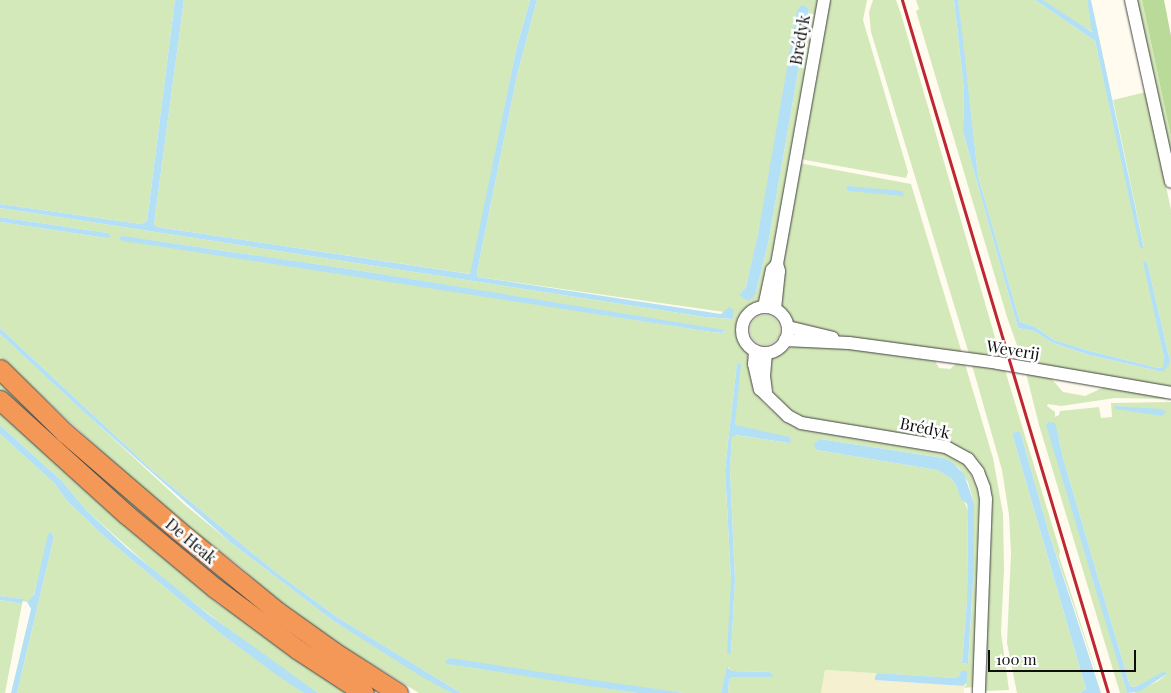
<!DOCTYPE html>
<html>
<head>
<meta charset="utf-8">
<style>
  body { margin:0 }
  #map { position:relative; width:1171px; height:693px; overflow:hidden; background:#fffbef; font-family:"Playfair Display",serif }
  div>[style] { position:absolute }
  .farmland>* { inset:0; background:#f5f0cf }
  .green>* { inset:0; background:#d4e9b9 }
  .round { border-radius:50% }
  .forest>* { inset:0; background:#b9da98 }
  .water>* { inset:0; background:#b4e0f6 }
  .roads { filter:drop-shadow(0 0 1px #414141) drop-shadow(0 0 1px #414141) }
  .minor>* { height:12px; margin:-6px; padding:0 6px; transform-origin:6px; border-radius:6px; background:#fff }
  .minor>.ring { margin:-6px; padding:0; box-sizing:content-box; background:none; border:12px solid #fff; border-radius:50% }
  .highway>* { height:19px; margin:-9.5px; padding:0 9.5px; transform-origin:9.5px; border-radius:9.5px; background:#f49858 }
  .rail>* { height:3px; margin:-1.5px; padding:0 1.5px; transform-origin:1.5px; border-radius:1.5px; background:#be2634 }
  span { translate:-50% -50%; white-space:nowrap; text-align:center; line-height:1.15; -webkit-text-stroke:5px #fff; paint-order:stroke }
  .street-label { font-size:16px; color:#0e0e0e }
  .scale { position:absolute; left:988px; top:650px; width:148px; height:22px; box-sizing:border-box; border:2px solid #0e0e0e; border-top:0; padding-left:6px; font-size:15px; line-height:18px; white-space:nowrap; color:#0e0e0e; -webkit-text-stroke:4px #fff; paint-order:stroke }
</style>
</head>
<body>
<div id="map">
  <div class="farmland">
    <i style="clip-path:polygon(825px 670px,877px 673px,876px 680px,964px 686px,964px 693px,821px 693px)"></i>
  </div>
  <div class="green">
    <i style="clip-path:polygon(0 0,175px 0,147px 221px,141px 224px,0 204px)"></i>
    <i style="clip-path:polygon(184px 0,530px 0,516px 50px,471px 274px,157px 227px,154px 224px)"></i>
    <i style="clip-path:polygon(evenodd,537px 0,818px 0,772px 257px,761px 297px,742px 315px,737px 326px,738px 335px,747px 353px,757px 393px,764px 403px,784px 421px,799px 429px,944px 452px,964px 463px,969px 470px,978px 489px,980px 500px,975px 687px,964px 688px,966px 685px,961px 671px,959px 676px,955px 678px,825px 670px,821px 693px,728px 693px,729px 680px,732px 677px,771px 677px,769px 672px,732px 671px,728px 667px,721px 693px,684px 693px,447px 664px,637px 693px,461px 693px,337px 617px,273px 570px,151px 469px,0 328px,0 222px,106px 238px,108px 233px,0 217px,0 208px,705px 317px,732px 319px,724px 312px,478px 277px,477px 272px,517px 76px,537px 0,805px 5px,809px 9px,768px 244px,756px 292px,739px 295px,746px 287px,754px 254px,805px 5px,537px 0,143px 239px,356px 270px,725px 331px,723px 333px,711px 332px,597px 314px,143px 239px,537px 0,737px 363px,735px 425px,789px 443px,735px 435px,732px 437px,730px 469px,735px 580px,731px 654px,731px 580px,725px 469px,737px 363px,537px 0,820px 439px,943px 458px,959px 468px,968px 482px,974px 503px,972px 602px,968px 664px,962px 663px,967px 600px,968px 510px,956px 485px,951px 478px,937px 470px,816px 450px,820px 439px)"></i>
    <i style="clip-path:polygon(828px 0,867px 0,863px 20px,908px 172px,906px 178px,805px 160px,801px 158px)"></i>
    <i style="clip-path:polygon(873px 0,896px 0,901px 14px,1001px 358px,969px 354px,871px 32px,869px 12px)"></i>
    <i style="clip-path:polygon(916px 0,954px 0,964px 90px,963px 132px,1018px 328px,1034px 331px,1053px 343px,1089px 355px,1163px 372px,1169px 357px,1147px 261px,1144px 262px,1164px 358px,1164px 367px,1158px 368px,1090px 351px,1054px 340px,1035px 327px,1020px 322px,978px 176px,958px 0,1035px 0,1095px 41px,1141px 248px,1144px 247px,1113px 100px,1146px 92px,1171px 210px,1171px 387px,1023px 362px,1007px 317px,916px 11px,919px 9px)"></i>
    <i style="clip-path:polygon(1043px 0,1087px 0,1093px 32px,1066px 17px)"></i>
    <i style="clip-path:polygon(1136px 0,1142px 0,1171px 137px,1171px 166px)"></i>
    <i style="clip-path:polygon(799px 163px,911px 184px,962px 353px,846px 337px,798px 325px,791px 320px,781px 304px,782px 269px)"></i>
    <i class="round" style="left:750px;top:315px;width:30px;height:30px"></i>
    <i style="clip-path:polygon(0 334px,184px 504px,230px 542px,332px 620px,452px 693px,419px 693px,339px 644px,267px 592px,243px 569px,215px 547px,194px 534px,126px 474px,0 357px)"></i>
    <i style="clip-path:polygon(793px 346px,843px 348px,935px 361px,939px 368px,950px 369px,957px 363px,965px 364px,993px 458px,1003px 514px,1004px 569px,1001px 633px,1009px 690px,984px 691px,991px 499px,971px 456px,948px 442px,802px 418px,791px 412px,775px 396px,769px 378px,771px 360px)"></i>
    <i style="clip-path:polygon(972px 365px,1005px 370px,1060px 551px,1059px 556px,1103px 693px,1048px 530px,1021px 434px,1016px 431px,1013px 437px,1086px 689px,1080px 693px,1017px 693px,1007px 643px,1011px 553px,1009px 515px,1002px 470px)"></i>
    <i style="clip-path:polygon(1026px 373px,1050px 377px,1063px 392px,1085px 396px,1104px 387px,1166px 397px,1166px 399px,1115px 398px,1061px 406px,1048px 404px,1047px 406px,1055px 412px,1055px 417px,1059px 415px,1060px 411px,1099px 407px,1101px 418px,1112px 417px,1111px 403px,1171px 402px,1171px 693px,1134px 693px,1158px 681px,1167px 674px,1165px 672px,1135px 687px,1130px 686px,1063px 458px,1057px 430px,1049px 422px,1127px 693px,1120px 693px,1039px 425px)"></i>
    <i style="clip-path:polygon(0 381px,144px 514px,198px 561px,262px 611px,384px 693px,379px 693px,359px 681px,243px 600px,63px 449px,0 391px)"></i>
    <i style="clip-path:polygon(0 409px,218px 604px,238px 615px,352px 693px,318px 693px,257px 651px,166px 581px,86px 510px,62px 481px,0 425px)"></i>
    <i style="clip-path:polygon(0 434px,54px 483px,67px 501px,108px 540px,221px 634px,304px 693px,17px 693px,54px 537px,51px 532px,33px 597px,27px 602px,22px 601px,22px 599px,0 596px)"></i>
    <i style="clip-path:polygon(0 600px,22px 604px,5px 693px,0 693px)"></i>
  </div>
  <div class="forest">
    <i style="clip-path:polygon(1142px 0,1164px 0,1171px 36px,1171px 137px)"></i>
  </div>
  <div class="water">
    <i style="clip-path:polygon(175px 0,184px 0,154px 224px,157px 227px,470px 274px,516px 50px,530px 0,537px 0,517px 76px,477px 272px,478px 277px,721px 314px,729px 307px,734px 310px,733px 317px,732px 319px,705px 317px,0 208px,0 204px,141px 224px,147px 221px)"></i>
    <i style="clip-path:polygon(954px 0,958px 0,961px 22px,978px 176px,1020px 322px,1035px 327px,1054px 340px,1090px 351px,1158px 368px,1163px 367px,1164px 358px,1143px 262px,1147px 261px,1169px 357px,1169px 365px,1163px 372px,1089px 355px,1053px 343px,1034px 331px,1018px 328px,963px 132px,964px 90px)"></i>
    <i style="clip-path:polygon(1035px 0,1043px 0,1092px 32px,1087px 0,1091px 0,1144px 248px,1140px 248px,1095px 41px)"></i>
    <i style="clip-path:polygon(805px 5px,809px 9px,768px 244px,756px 292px,753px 298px,748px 301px,739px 295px,746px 287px,758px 234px,797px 11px,800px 6px)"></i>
    <i style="clip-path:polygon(848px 186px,902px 191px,904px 194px,903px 196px,848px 191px,846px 188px)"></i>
    <i style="clip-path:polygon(0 217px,108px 233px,111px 236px,106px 238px,0 222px)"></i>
    <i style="clip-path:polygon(123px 236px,356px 270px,725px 330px,723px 333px,711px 332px,163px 247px,122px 241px,119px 237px)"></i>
    <i style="clip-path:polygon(0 328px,151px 469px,273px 570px,337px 617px,461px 693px,452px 693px,422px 677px,332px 620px,230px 542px,85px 413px,0 334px)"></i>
    <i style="clip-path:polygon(737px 363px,741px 364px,735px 425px,790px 437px,791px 441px,789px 443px,736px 435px,732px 437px,730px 469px,735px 580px,731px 654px,727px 654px,731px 580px,725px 469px)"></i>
    <i style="clip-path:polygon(1115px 406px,1162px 409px,1166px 412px,1162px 416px,1115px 409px)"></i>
    <i style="clip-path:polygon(1049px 422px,1055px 423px,1057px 430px,1063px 458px,1130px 686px,1135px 687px,1165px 671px,1167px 674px,1139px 692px,1127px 693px,1046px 425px)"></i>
    <i style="clip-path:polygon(0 425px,62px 481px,86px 510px,127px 548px,208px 614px,318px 693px,304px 693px,278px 676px,221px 634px,108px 540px,67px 501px,54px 483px,0 434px)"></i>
    <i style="clip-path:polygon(1018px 431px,1021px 434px,1048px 530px,1101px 693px,1080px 693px,1086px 689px,1013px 437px,1013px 433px)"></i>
    <i style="clip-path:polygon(820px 439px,943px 458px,952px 462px,964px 474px,974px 503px,974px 564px,968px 664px,962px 663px,967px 600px,968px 510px,967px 504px,961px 499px,956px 485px,951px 478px,937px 470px,816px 450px,814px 444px)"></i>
    <i style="clip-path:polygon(51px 532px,54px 537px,17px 693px,11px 693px,31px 609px,27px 602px,34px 595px,48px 534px)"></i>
    <i style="clip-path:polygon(0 596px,23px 599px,22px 604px,0 600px)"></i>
    <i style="clip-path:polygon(450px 658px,587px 679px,684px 693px,637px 693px,588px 686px,447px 664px,445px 661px)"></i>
    <i style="clip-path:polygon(727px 667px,732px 671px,769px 672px,773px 675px,772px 677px,732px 677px,729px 680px,728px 693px,721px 693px)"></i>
    <i style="clip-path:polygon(961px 671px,967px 671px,967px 681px,964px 686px,875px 680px,875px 677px,877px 673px,955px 678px,959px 676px)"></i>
  </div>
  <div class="roads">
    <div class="minor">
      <i style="left:1131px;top:0;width:186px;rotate:77.6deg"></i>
      <i style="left:764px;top:307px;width:38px;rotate:-78deg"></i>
      <i style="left:772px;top:270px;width:8px;rotate:-50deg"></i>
      <i class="ring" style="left:742px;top:307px;width:34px;height:34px"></i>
      <i style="left:775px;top:309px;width:38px;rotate:-84deg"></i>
      <i style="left:779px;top:271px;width:7px;rotate:-106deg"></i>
      <i style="left:777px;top:264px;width:268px;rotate:-79.9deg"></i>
      <i style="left:788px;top:327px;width:46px;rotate:13.7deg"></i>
      <i style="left:785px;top:340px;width:64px;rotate:2.7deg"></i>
      <i style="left:849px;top:343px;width:150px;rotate:7.6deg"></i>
      <i style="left:998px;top:363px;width:176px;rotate:9.8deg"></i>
      <i style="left:755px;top:351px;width:13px;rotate:94deg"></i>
      <i style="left:754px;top:364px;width:26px;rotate:77deg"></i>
      <i style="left:760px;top:389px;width:39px;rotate:44deg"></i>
      <i style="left:788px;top:416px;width:15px;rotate:28deg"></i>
      <i style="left:801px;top:423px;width:147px;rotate:9.4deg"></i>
      <i style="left:946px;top:447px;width:25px;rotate:29deg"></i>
      <i style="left:968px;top:459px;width:16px;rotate:52deg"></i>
      <i style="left:978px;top:472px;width:17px;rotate:69deg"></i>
      <i style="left:984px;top:488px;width:11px;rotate:80deg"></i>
      <i style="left:986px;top:499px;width:194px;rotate:92.1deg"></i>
      <i style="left:766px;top:392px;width:16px;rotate:-97deg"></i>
      <i style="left:764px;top:376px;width:23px;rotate:-85deg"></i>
    </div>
    <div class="highway">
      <i style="left:0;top:369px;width:91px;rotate:44.6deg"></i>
      <i style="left:65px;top:433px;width:150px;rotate:40.7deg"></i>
      <i style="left:179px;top:531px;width:128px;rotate:39.3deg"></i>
      <i style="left:278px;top:612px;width:69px;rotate:35.5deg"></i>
      <i style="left:334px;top:652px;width:76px;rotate:32.6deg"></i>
      <i style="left:0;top:400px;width:171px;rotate:42.2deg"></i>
      <i style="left:127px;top:515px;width:114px;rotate:39.7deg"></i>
      <i style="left:215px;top:588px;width:102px;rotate:36.6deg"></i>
      <i style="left:297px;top:649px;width:80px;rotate:33.3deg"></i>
    </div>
  </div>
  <div class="rail">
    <i style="left:902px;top:0;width:723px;rotate:73.44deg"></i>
  </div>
  <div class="street-label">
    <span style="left:800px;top:40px;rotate:-80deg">Brédyk</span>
    <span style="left:1013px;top:350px;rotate:9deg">Weverij</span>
    <span style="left:925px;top:428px;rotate:12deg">Brédyk</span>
    <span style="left:191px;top:541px;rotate:40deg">De Heak</span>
  </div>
  <div class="scale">100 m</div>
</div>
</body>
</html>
